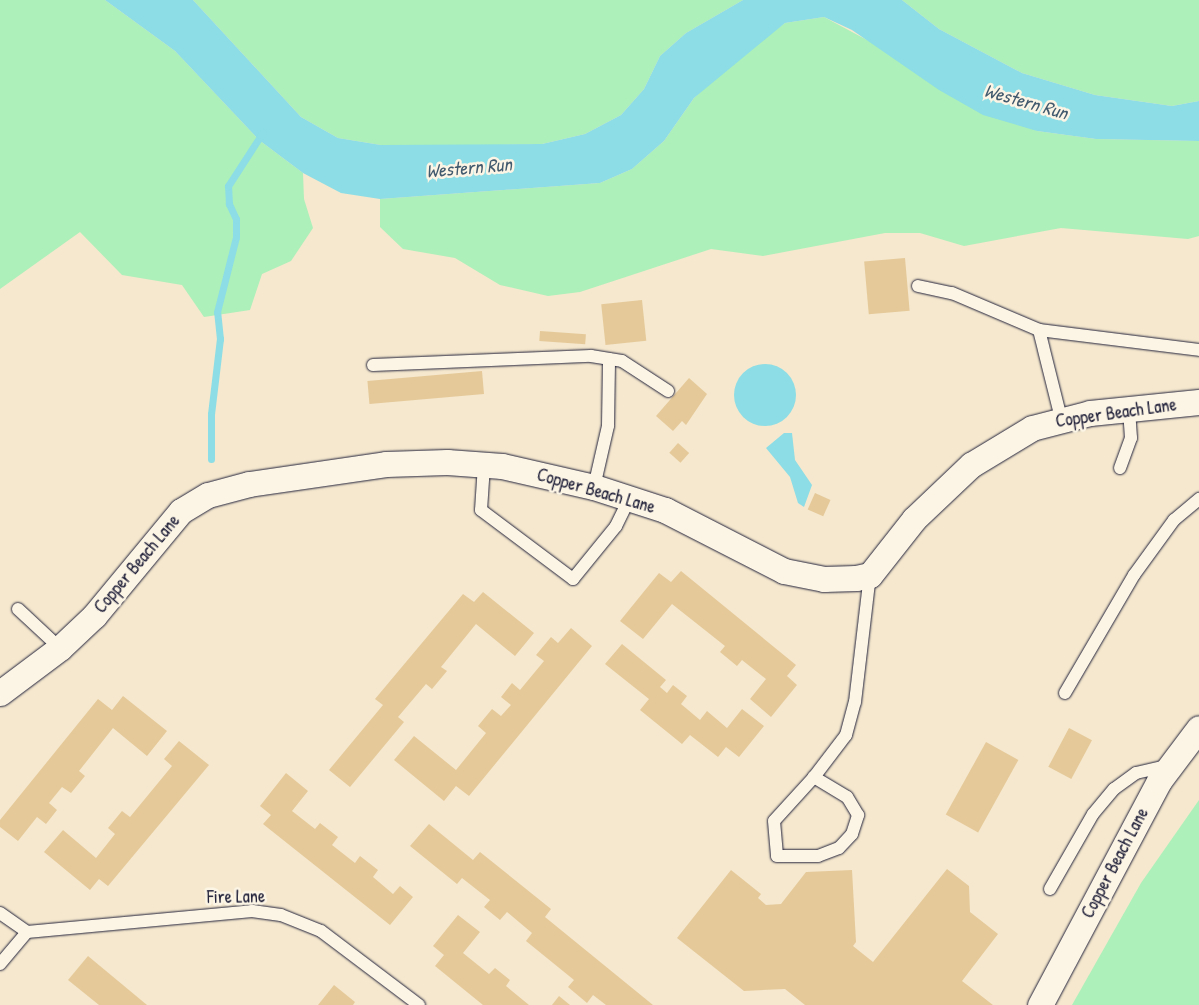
<!DOCTYPE html>
<html>
<head>
<meta charset="utf-8">
<style>
  body { margin:0 }
  #map { position:relative; width:1199px; height:1005px; overflow:hidden; background:#f5e8ce; font-family:"Patrick Hand",sans-serif }
  div>[style] { position:absolute }
  .green>* { inset:0; background:#adf0b9 }
  .water>* { inset:0; background:#8cdde5 }
  .round { border-radius:50% }
  .stream>* { height:7px; margin:-3.5px; padding:0 3.5px; transform-origin:3.5px; border-radius:3.5px; background:#8cdde5 }
  .building>* { inset:0; background:#e5c999; transform-origin:0 0 }
  .roads { filter:drop-shadow(0 0 1px #22223b) drop-shadow(0 0 1px #22223b) }
  .lane>* { height:12px; margin:-6px; padding:0 6px; transform-origin:6px; border-radius:6px; background:#fcf5e5 }
  .street>* { height:25px; margin:-12.5px; padding:0 12.5px; transform-origin:12.5px; border-radius:12.5px; background:#fcf5e5 }
  span { translate:-50% -50%; white-space:nowrap; text-align:center; line-height:1.15; -webkit-text-stroke:5px #fcf5e5; paint-order:stroke }
  .street-label { font-size:18px; color:#22223b }
  .water-label { font-size:19px; color:#425a6e; font-style:italic }
</style>
</head>
<body>
<div id="map">
  <div class="green">
    <i style="clip-path:polygon(0 0,105px 0,175px 51px,259px 140px,303px 173px,304px 199px,313px 228px,291px 261px,262px 274px,250px 310px,204px 317px,182px 285px,122px 275px,80px 232px,0 289px)"></i>
    <i style="clip-path:polygon(193px 0,743px 0,686px 33px,660px 56px,644px 89px,621px 115px,585px 134px,542px 144px,449px 146px,381px 145px,338px 138px,301px 117px)"></i>
    <i style="clip-path:polygon(902px 0,1199px 0,1199px 101px,1172px 106px,1095px 95px,1022px 73px,939px 29px)"></i>
    <i style="clip-path:polygon(824px 17px,1037px 131px,1096px 139px,1199px 141px,1199px 236px,1188px 239px,1061px 228px,964px 246px,920px 233px,885px 233px,763px 256px,711px 249px,580px 292px,548px 296px,500px 285px,455px 258px,403px 249px,380px 227px,380px 199px,600px 183px,632px 169px,664px 141px,694px 98px,740px 56px,785px 23px)"></i>
    <i style="clip-path:polygon(1199px 800px,1199px 1005px,1072px 1005px,1141px 883px)"></i>
  </div>
  <div class="water">
    <i style="clip-path:polygon(105px 0,193px 0,301px 117px,338px 138px,381px 145px,542px 144px,585px 134px,621px 115px,644px 89px,660px 56px,686px 33px,743px 0,902px 0,939px 29px,1022px 73px,1095px 95px,1172px 106px,1199px 101px,1199px 141px,1096px 139px,1037px 131px,983px 115px,939px 90px,852px 30px,824px 17px,785px 23px,694px 98px,664px 141px,632px 169px,600px 183px,380px 199px,341px 193px,303px 173px,259px 140px,175px 51px)"></i>
    <i class="round" style="left:734px;top:364px;width:62px;height:62px"></i>
    <i style="clip-path:polygon(784px 433px,792px 433px,795px 460px,812px 485px,804px 507px,798px 503px,790px 477px,766px 448px)"></i>
  </div>
  <div class="stream">
    <i style="left:211px;top:459px;width:45px;rotate:-90deg"></i>
    <i style="left:211px;top:414px;width:76px;rotate:-83.2deg"></i>
    <i style="left:220px;top:339px;width:27px;rotate:-96deg"></i>
    <i style="left:217px;top:312px;width:77px;rotate:-75.8deg"></i>
    <i style="left:236px;top:237px;width:18px;rotate:-90deg"></i>
    <i style="left:236px;top:219px;width:17px;rotate:-115deg"></i>
    <i style="left:229px;top:204px;width:18px;rotate:-93deg"></i>
    <i style="left:228px;top:186px;width:64px;rotate:-57.1deg"></i>
  </div>
  <div class="building">
    <i style="left:905px;top:258px;width:53px;height:41px;rotate:85deg"></i>
    <i style="left:642px;top:300px;width:41px;height:41px;rotate:84deg"></i>
    <i style="left:540px;top:331px;width:46px;height:10px;rotate:4deg"></i>
    <i style="left:482px;top:371px;width:23px;height:115px;rotate:85deg"></i>
    <i style="clip-path:polygon(689px 378px,707px 394px,686px 425px,682px 421px,673px 431px,656px 416px)"></i>
    <i style="left:678px;top:443px;width:15px;height:13px;rotate:42deg"></i>
    <i style="left:815px;top:493px;width:17px;height:18px;rotate:24deg"></i>
    <i style="clip-path:polygon(681px 571px,796px 665px,787px 676px,797px 685px,771px 717px,750px 699px,766px 679px,742px 660px,737px 666px,720px 652px,725px 646px,672px 604px,643px 639px,620px 621px,659px 573px,671px 582px)"></i>
    <i style="clip-path:polygon(483px 592px,534px 633px,515px 656px,476px 624px,441px 667px,447px 671px,432px 689px,426px 684px,398px 717px,404px 722px,350px 787px,329px 770px,383px 705px,375px 699px,463px 594px,474px 602px)"></i>
    <i style="clip-path:polygon(571px 628px,592px 646px,469px 796px,456px 786px,444px 801px,394px 760px,414px 736px,456px 770px,486px 733px,478px 726px,492px 709px,501px 716px,511px 705px,501px 697px,512px 683px,520px 690px,544px 661px,536px 655px,551px 637px,558px 643px)"></i>
    <i style="clip-path:polygon(622px 644px,666px 680px,660px 687px,667px 693px,673px 685px,687px 696px,681px 704px,700px 720px,707px 711px,727px 728px,742px 709px,764px 726px,739px 757px,726px 747px,718px 757px,690px 735px,682px 744px,640px 710px,649px 699px,605px 664px)"></i>
    <i style="clip-path:polygon(123px 696px,167px 731px,147px 756px,113px 728px,79px 771px,85px 776px,71px 793px,62px 787px,49px 803px,57px 810px,46px 824px,37px 817px,18px 841px,0 827px,0 820px,98px 699px,112px 710px)"></i>
    <i style="left:1069px;top:728px;width:26px;height:44px;rotate:28deg"></i>
    <i style="clip-path:polygon(179px 741px,209px 765px,108px 886px,99px 879px,90px 890px,44px 852px,63px 830px,96px 858px,115px 834px,108px 828px,122px 811px,130px 817px,172px 766px,164px 759px)"></i>
    <i style="left:986px;top:742px;width:37px;height:83px;rotate:29deg"></i>
    <i style="clip-path:polygon(286px 773px,308px 791px,292px 811px,315px 829px,320px 823px,338px 837px,332px 845px,355px 863px,360px 856px,378px 870px,373px 877px,393px 894px,400px 886px,413px 897px,390px 925px,263px 824px,271px 815px,260px 806px)"></i>
    <i style="clip-path:polygon(429px 824px,473px 860px,480px 852px,551px 909px,545px 917px,653px 1005px,606px 1005px,593px 995px,587px 1003px,568px 987px,574px 980px,526px 941px,532px 933px,507px 912px,500px 920px,484px 907px,490px 900px,462px 878px,457px 884px,410px 846px)"></i>
    <i style="clip-path:polygon(947px 869px,969px 886px,970px 912px,998px 934px,962px 981px,993px 1005px,805px 1005px,785px 989px,744px 991px,677px 938px,731px 870px,761px 894px,758px 898px,766px 905px,781px 904px,806px 872px,852px 870px,856px 942px,853px 946px,873px 962px)"></i>
    <i style="clip-path:polygon(458px 915px,480px 932px,463px 953px,489px 974px,495px 968px,510px 980px,506px 986px,529px 1005px,483px 1005px,435px 966px,444px 955px,433px 946px)"></i>
    <i style="clip-path:polygon(88px 956px,147px 1005px,99px 1005px,68px 980px)"></i>
    <i style="clip-path:polygon(334px 985px,355px 1002px,353px 1005px,318px 1005px)"></i>
    <i style="clip-path:polygon(559px 996px,570px 1005px,552px 1005px)"></i>
  </div>
  <div class="roads">
    <div class="lane">
      <i style="left:918px;top:286px;width:35px;rotate:12deg"></i>
      <i style="left:952px;top:293px;width:95px;rotate:23deg"></i>
      <i style="left:1039px;top:330px;width:161px;rotate:7.1deg"></i>
      <i style="left:1039px;top:330px;width:91px;rotate:76deg"></i>
      <i style="left:373px;top:365px;width:218px;rotate:-2.4deg"></i>
      <i style="left:591px;top:356px;width:31px;rotate:9deg"></i>
      <i style="left:622px;top:361px;width:55px;rotate:33.1deg"></i>
      <i style="left:484px;top:465px;width:45px;rotate:93.8deg"></i>
      <i style="left:481px;top:510px;width:115px;rotate:36.9deg"></i>
      <i style="left:573px;top:579px;width:68px;rotate:-50.9deg"></i>
      <i style="left:616px;top:526px;width:30px;rotate:-64deg"></i>
      <i style="left:1120px;top:468px;width:32px;rotate:-70deg"></i>
      <i style="left:1131px;top:438px;width:29px;rotate:-94deg"></i>
      <i style="left:594px;top:487px;width:63px;rotate:-77.1deg"></i>
      <i style="left:608px;top:426px;width:67px;rotate:-89.1deg"></i>
      <i style="left:18px;top:609px;width:57px;rotate:42.9deg"></i>
      <i style="left:1065px;top:693px;width:137px;rotate:-59.7deg"></i>
      <i style="left:1134px;top:575px;width:68px;rotate:-54deg"></i>
      <i style="left:1174px;top:520px;width:33px;rotate:-40deg"></i>
      <i style="left:814px;top:777px;width:59px;rotate:132.3deg"></i>
      <i style="left:774px;top:821px;width:35px;rotate:85deg"></i>
      <i style="left:777px;top:856px;width:41px"></i>
      <i style="left:818px;top:856px;width:22px;rotate:-21deg"></i>
      <i style="left:839px;top:848px;width:19px;rotate:-47deg"></i>
      <i style="left:852px;top:834px;width:20px;rotate:-72deg"></i>
      <i style="left:858px;top:815px;width:21px;rotate:-121deg"></i>
      <i style="left:847px;top:797px;width:39px;rotate:-149deg"></i>
      <i style="left:814px;top:777px;width:53px;rotate:-52.7deg"></i>
      <i style="left:846px;top:735px;width:34px;rotate:-75deg"></i>
      <i style="left:855px;top:702px;width:128px;rotate:-83.3deg"></i>
      <i style="left:1050px;top:889px;width:86px;rotate:-60.2deg"></i>
      <i style="left:1093px;top:814px;width:33px;rotate:-50deg"></i>
      <i style="left:1114px;top:789px;width:27px;rotate:-36deg"></i>
      <i style="left:1136px;top:773px;width:32px;rotate:-13deg"></i>
      <i style="left:0;top:913px;width:33px;rotate:35deg"></i>
      <i style="left:27px;top:932px;width:42px;rotate:130.2deg"></i>
      <i style="left:27px;top:932px;width:226px;rotate:-5.3deg"></i>
      <i style="left:252px;top:911px;width:29px;rotate:8deg"></i>
      <i style="left:281px;top:915px;width:43px;rotate:21.8deg"></i>
      <i style="left:321px;top:931px;width:123px;rotate:37.1deg"></i>
    </div>
    <div class="street">
      <i style="left:0;top:693px;width:75px;rotate:-36.9deg"></i>
      <i style="left:60px;top:648px;width:47px;rotate:-43.3deg"></i>
      <i style="left:94px;top:616px;width:136px;rotate:-50.4deg"></i>
      <i style="left:181px;top:511px;width:31px;rotate:-31deg"></i>
      <i style="left:208px;top:495px;width:42px;rotate:-15deg"></i>
      <i style="left:249px;top:484px;width:138px;rotate:-8.3deg"></i>
      <i style="left:386px;top:464px;width:61px;rotate:-1.9deg"></i>
      <i style="left:447px;top:462px;width:55px;rotate:4.2deg"></i>
      <i style="left:502px;top:466px;width:94px;rotate:12.9deg"></i>
      <i style="left:594px;top:487px;width:75px;rotate:17.9deg"></i>
      <i style="left:665px;top:510px;width:134px;rotate:27.1deg"></i>
      <i style="left:784px;top:571px;width:41px;rotate:11.3deg"></i>
      <i style="left:824px;top:579px;width:32px;rotate:-2deg"></i>
      <i style="left:856px;top:578px;width:14px;rotate:-12deg"></i>
      <i style="left:870px;top:575px;width:71px;rotate:-51.8deg"></i>
      <i style="left:914px;top:519px;width:79px;rotate:-43.5deg"></i>
      <i style="left:971px;top:465px;width:71px;rotate:-31.2deg"></i>
      <i style="left:1032px;top:428px;width:60px;rotate:-14.5deg"></i>
      <i style="left:1090px;top:413px;width:110px;rotate:-5.8deg"></i>
      <i style="left:1040px;top:1005px;width:254px;rotate:-62deg"></i>
      <i style="left:1159px;top:781px;width:66px;rotate:-53deg"></i>
    </div>
  </div>
  <div class="street-label">
    <span style="left:1116px;top:413px;rotate:-8deg">Copper Beach Lane</span>
    <span style="left:596px;top:491px;rotate:16deg">Copper Beach Lane</span>
    <span style="left:137px;top:564px;rotate:-50deg">Copper Beach Lane</span>
    <span style="left:1115px;top:863px;rotate:-62deg">Copper Beach Lane</span>
    <span style="left:236px;top:897px;rotate:-1deg">Fire Lane</span>
  </div>
  <div class="water-label">
    <span style="left:1026px;top:102px;rotate:16deg">Western Run</span>
    <span style="left:469px;top:168px;rotate:-5deg">Western Run</span>
  </div>
</div>
</body>
</html>
